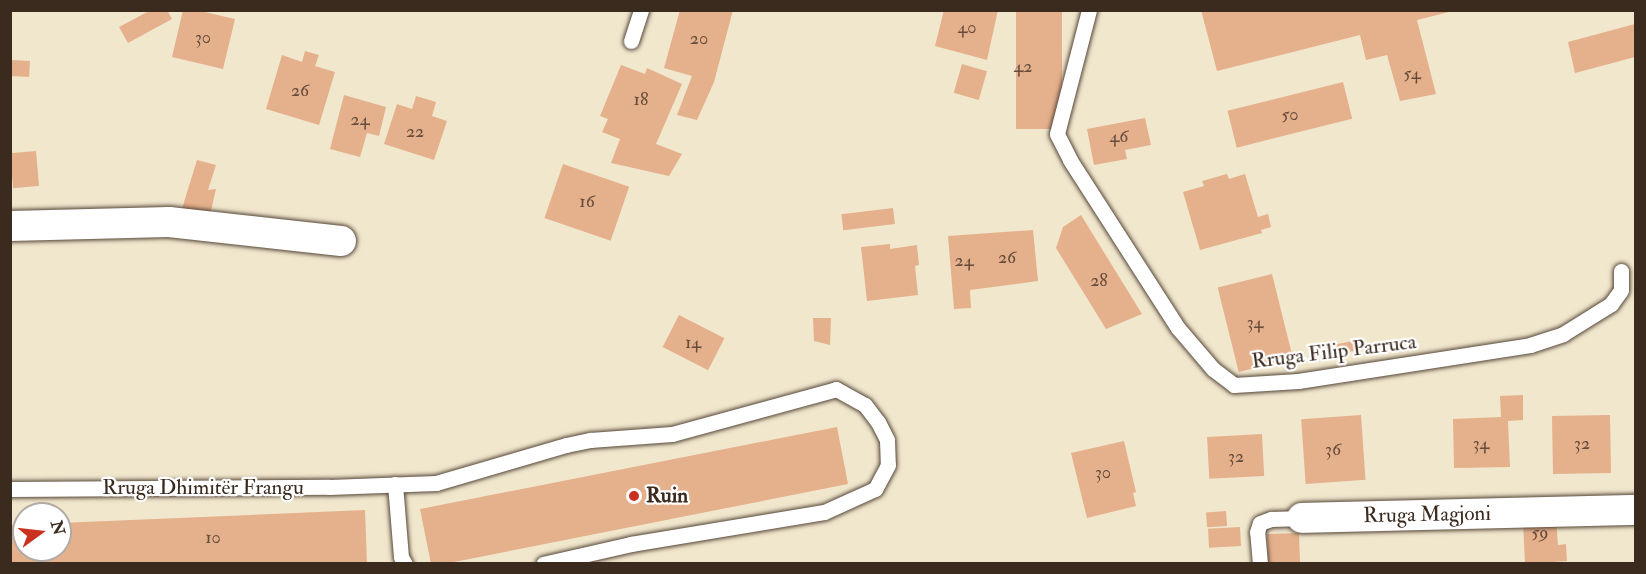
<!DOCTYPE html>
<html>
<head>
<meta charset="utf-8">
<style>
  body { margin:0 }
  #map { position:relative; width:1646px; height:574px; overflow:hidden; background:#f1e7cd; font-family:"IM FELL Double Pica",serif }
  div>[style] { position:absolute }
  .building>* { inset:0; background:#e5b08c; transform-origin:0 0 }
  .roads { filter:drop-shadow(0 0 2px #564638) drop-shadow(0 0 2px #564638) }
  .service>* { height:15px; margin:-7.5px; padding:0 7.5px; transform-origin:7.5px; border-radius:7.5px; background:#fff }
  .minor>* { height:30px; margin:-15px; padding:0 15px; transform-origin:15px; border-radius:15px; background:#fff }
  .dots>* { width:16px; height:16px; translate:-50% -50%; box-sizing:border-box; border:3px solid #fff; border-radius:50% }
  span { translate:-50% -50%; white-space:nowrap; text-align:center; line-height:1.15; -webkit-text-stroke:4.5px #fff; paint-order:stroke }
  .number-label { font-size:18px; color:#664c3a }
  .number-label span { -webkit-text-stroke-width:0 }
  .street-label { font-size:21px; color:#3b2a1e }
  .poi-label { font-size:21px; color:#3b2a1e; font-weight:700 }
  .left { translate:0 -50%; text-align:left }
  .frame { position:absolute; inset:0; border:12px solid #3b2a1e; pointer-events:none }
  .north { position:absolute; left:12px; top:502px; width:60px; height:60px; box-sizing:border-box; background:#fff; border:2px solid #b1aaa5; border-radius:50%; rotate:75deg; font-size:16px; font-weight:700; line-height:24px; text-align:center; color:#3b2a1e }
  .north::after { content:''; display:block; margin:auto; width:21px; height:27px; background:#c8321e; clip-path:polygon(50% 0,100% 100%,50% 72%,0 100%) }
</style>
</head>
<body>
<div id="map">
  <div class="building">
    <i style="clip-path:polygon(151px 10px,167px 10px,172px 19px,128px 43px,119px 27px)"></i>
    <i style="clip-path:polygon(183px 10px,196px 10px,235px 19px,223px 69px,172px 57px)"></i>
    <i style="clip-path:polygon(680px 10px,733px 10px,714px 82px,697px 120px,677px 115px,692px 76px,664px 68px)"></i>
    <i style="clip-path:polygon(944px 10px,998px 10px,987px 60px,935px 46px)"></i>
    <i style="left:1016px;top:10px;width:46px;height:119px"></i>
    <i style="clip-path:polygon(1201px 10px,1453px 10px,1453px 11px,1417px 20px,1436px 94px,1400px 101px,1387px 55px,1366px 60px,1360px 35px,1217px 71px)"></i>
    <i style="clip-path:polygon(1635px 24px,1635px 57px,1575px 73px,1568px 42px)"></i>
    <i style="clip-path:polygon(305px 51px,319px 55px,315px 66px,335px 72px,319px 125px,266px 109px,282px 55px,302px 62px)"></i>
    <i style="left:12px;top:60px;width:18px;height:16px;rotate:3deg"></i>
    <i style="left:962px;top:64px;width:26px;height:30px;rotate:16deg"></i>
    <i style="clip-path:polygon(621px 65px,645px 74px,647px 68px,682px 84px,656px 144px,682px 154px,669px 176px,611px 163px,620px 139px,602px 132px,608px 119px,600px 116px)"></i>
    <i style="left:1343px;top:82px;width:38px;height:119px;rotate:76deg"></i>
    <i style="clip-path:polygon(344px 95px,386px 107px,379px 136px,367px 133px,360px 157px,330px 149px)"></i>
    <i style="clip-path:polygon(416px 96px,436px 102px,432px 116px,447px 121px,434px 160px,384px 144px,397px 104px,412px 109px)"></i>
    <i style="clip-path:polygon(1145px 118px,1151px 145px,1125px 150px,1127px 159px,1094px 165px,1087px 129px)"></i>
    <i style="left:36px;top:151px;width:35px;height:26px;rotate:85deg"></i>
    <i style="clip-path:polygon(197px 160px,216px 165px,208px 190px,216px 189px,210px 215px,180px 215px)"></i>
    <i style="left:563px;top:164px;width:70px;height:57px;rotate:19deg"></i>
    <i style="clip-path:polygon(1227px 174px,1229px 179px,1245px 174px,1258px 217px,1268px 214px,1271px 227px,1261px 230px,1262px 233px,1200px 250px,1183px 192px,1204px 186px,1202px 181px)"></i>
    <i style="left:893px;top:208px;width:16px;height:52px;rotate:83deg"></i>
    <i style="clip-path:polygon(1081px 215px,1142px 314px,1106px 329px,1056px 248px,1063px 227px)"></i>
    <i style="clip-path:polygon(1033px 230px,1038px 281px,970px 290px,971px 308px,954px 309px,948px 236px)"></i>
    <i style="clip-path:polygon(890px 244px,890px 249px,917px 245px,919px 265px,915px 266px,918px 295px,867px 301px,861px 247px)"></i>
    <i style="left:1272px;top:274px;width:87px;height:56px;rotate:76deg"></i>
    <i style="left:679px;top:315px;width:51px;height:36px;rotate:27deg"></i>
    <i style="clip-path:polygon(813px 318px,831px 318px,830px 345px,814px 341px)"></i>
    <i style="left:1353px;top:341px;width:10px;height:33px;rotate:79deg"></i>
    <i style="clip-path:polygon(1523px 395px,1523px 420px,1508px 421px,1510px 467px,1454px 468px,1453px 419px,1501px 417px,1500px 396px)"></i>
    <i style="left:1361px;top:415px;width:65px;height:60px;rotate:86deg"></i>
    <i style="left:1610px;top:415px;width:58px;height:58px;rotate:89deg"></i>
    <i style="clip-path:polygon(837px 427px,848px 484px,444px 564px,431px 564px,420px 509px)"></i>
    <i style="left:1262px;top:434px;width:42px;height:55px;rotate:87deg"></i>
    <i style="clip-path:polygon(1124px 441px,1136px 492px,1133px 493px,1136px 506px,1087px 518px,1071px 453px)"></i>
    <i style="clip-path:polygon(365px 510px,367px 564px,10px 564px,10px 525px,24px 525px,24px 550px,60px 550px,60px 523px)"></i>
    <i style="left:1226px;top:511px;width:15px;height:20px;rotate:86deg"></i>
    <i style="clip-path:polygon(1556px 519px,1558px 545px,1566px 544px,1567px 561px,1525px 564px,1523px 521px)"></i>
    <i style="left:1240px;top:527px;width:19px;height:32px;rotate:87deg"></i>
    <i style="left:1299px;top:533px;width:31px;height:32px;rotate:88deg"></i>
  </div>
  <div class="roads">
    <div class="service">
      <i style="left:1089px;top:10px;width:128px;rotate:104.5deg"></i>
      <i style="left:1057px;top:134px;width:29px;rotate:63deg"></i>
      <i style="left:1070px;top:160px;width:200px;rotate:57.3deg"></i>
      <i style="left:1178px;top:328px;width:54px;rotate:49.5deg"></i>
      <i style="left:1213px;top:369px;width:26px;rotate:37deg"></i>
      <i style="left:1234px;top:385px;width:64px;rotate:-3.6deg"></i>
      <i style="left:1298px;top:381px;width:235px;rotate:-8.8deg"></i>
      <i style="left:1530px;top:345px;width:35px;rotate:-18deg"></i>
      <i style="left:1563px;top:334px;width:57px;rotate:-32deg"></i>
      <i style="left:1611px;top:304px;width:17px;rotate:-54deg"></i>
      <i style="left:1621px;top:290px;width:19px;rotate:-90deg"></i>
      <i style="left:631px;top:41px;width:33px;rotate:-72deg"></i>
      <i style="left:395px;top:484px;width:73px;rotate:85.3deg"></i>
      <i style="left:401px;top:557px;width:8px;rotate:60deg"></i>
      <i style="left:10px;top:489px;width:319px;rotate:-0.4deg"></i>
      <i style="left:329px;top:487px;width:107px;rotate:-2.1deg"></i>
      <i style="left:436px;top:483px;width:135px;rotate:-16.3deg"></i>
      <i style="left:566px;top:445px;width:25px;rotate:-12deg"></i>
      <i style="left:590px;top:440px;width:82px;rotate:-4.2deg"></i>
      <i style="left:672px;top:434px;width:170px;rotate:-15.3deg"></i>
      <i style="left:836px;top:389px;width:33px;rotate:29deg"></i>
      <i style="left:865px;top:405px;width:21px;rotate:53deg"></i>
      <i style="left:878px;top:422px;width:20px;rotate:63deg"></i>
      <i style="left:887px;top:440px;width:25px;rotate:88deg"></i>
      <i style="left:888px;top:465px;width:27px;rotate:118deg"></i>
      <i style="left:875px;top:489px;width:56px;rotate:155.7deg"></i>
      <i style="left:824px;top:512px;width:196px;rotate:170.6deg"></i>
      <i style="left:631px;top:544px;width:90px;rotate:167.2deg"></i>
      <i style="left:1260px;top:564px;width:32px;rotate:-95deg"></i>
      <i style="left:1257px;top:532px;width:9px;rotate:-72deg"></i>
      <i style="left:1260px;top:523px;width:12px;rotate:-20deg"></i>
      <i style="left:1271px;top:519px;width:31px;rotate:-2deg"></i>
    </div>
    <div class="minor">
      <i style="left:10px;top:226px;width:159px;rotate:-1.4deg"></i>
      <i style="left:169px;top:222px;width:173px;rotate:6.3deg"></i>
      <i style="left:1302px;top:518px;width:334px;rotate:-1.4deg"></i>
    </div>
  </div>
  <div class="dots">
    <i style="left:634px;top:496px;background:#c8321e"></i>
  </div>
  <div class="number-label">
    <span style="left:967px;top:28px">40</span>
    <span style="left:203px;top:38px">30</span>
    <span style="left:699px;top:39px">20</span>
    <span style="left:1023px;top:67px">42</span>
    <span style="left:1412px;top:74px">54</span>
    <span style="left:300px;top:91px">26</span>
    <span style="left:641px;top:100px">18</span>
    <span style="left:1290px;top:115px">50</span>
    <span style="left:360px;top:120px">24</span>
    <span style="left:415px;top:132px">22</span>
    <span style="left:1119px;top:137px">46</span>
    <span style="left:587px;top:202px">16</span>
    <span style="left:1007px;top:258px">26</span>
    <span style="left:964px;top:261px">24</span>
    <span style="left:1099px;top:281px">28</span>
    <span style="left:1255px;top:323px">34</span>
    <span style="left:693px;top:343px">14</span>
    <span style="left:1481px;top:444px">34</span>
    <span style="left:1582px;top:444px">32</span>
    <span style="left:1333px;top:450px">36</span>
    <span style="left:1236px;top:457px">32</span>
    <span style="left:1103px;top:473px">30</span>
    <span style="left:1540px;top:533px">59</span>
    <span style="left:213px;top:538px">10</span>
  </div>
  <div class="street-label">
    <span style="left:1334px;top:352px;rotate:-7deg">Rruga Filip Parruca</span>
    <span style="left:203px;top:488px">Rruga Dhimitër Frangu</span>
    <span style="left:1427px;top:515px;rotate:-1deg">Rruga Magjoni</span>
  </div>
  <div class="poi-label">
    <span class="left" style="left:646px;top:496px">Ruin</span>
  </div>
  <div class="frame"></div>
  <div class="north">N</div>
</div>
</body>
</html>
